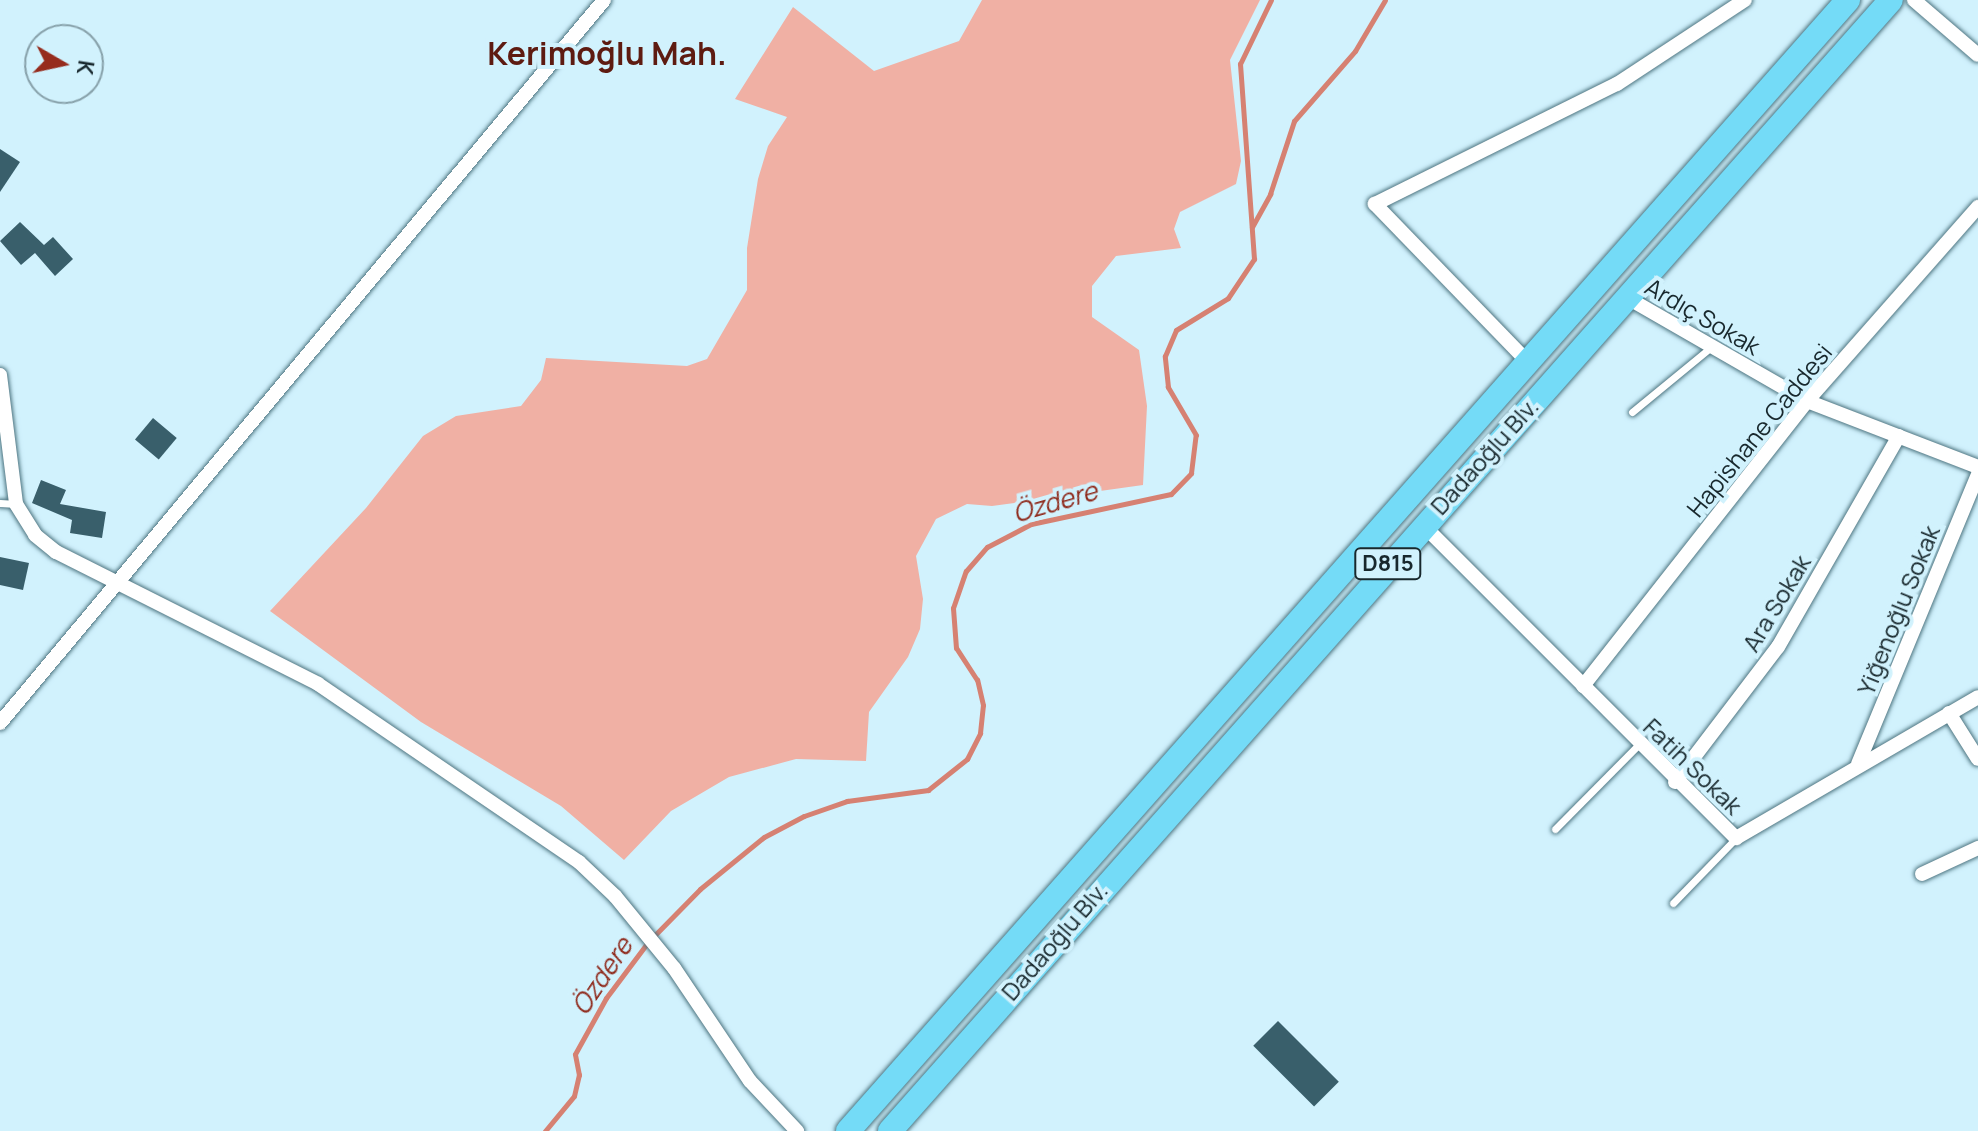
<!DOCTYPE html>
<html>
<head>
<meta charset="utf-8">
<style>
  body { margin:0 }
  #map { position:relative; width:1978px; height:1131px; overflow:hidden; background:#d1f2fd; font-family:Manrope,sans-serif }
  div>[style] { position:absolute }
  .green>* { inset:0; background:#f0b0a4 }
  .stream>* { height:5px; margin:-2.5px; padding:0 2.5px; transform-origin:2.5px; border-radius:2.5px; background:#d68172 }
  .building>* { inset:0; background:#395f6b; transform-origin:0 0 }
  .roads { filter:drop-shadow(0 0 2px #4e7581) drop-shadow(0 0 2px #4e7581) }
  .service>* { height:7px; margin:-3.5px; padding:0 3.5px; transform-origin:3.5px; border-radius:3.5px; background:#fff }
  .minor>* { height:14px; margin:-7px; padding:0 7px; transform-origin:7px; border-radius:7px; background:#fff }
  .trunk>* { height:24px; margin:-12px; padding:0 12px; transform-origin:12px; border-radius:12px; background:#74dbf7 }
  span { translate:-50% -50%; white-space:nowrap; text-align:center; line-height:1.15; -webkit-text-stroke:8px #d1f2fd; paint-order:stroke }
  .shield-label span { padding:2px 6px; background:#d1f2fd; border:2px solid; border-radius:6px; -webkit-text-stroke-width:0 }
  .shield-label { font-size:22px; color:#18282d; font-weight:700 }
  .street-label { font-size:24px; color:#18282d }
  .water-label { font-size:26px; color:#8f2a1c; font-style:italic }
  .district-label { font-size:32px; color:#5e1b11; font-weight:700 }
  .north { position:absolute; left:24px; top:24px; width:80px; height:80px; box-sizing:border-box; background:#d1f2fd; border:2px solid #87a1aa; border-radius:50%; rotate:99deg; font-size:22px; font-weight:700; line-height:32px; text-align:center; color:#18282d }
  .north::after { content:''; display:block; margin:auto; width:28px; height:36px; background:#962c1d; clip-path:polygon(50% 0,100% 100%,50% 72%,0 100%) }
</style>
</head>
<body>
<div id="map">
  <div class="green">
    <i style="clip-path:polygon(982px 0,1260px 0,1230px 60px,1241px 161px,1236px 184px,1180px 212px,1174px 229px,1181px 248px,1116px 256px,1092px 286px,1092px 317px,1139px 350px,1147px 406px,1143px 485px,992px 506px,967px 504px,936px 519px,916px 556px,923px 599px,920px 629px,908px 657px,869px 712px,866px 761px,796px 759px,729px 777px,671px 811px,624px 860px,561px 806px,421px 722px,270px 611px,366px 508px,423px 436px,456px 416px,521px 406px,541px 380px,546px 358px,687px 366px,707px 359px,747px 290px,747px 248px,758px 179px,768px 146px,787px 117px,735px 99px,793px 7px,874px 71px,959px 41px)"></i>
  </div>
  <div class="stream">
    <i style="left:1252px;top:227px;width:38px;rotate:-61deg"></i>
    <i style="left:1270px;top:194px;width:77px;rotate:-71.8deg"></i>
    <i style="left:1294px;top:121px;width:93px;rotate:-48.9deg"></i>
    <i style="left:1355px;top:51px;width:59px;rotate:-59.5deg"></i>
    <i style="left:545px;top:1131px;width:45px;rotate:-50.4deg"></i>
    <i style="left:574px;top:1096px;width:22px;rotate:-77deg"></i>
    <i style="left:579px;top:1075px;width:21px;rotate:-101deg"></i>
    <i style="left:575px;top:1054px;width:64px;rotate:-61deg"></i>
    <i style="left:606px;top:998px;width:70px;rotate:-53.1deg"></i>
    <i style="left:648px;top:942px;width:74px;rotate:-45.5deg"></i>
    <i style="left:700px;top:889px;width:82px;rotate:-39.1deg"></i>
    <i style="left:764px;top:837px;width:45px;rotate:-27.7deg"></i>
    <i style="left:804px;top:816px;width:46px;rotate:-19.2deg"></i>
    <i style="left:847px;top:801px;width:82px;rotate:-7.7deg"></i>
    <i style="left:928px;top:790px;width:50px;rotate:-38.5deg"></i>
    <i style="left:967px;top:759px;width:29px;rotate:-63deg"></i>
    <i style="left:980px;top:733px;width:28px;rotate:-84deg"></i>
    <i style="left:983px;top:705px;width:26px;rotate:-103deg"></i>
    <i style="left:977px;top:680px;width:38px;rotate:-123deg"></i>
    <i style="left:956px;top:648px;width:40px;rotate:-94.3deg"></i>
    <i style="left:953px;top:608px;width:39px;rotate:-71deg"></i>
    <i style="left:966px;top:571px;width:32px;rotate:-49deg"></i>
    <i style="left:987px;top:547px;width:50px;rotate:-27.6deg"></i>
    <i style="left:1031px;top:524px;width:143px;rotate:-12.1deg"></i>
    <i style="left:1171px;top:494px;width:29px;rotate:-46deg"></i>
    <i style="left:1191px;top:473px;width:38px;rotate:-83deg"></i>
    <i style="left:1196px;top:435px;width:56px;rotate:-120.3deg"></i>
    <i style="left:1168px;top:387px;width:31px;rotate:-96deg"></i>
    <i style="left:1165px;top:356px;width:28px;rotate:-67deg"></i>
    <i style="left:1176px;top:330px;width:61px;rotate:-31.6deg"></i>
    <i style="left:1228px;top:298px;width:47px;rotate:-56.3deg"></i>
    <i style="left:1254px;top:259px;width:196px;rotate:-94.1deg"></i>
    <i style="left:1240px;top:64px;width:71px;rotate:-64.2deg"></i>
  </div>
  <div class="building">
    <i style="clip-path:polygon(0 149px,20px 162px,0 192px)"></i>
    <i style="clip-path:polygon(20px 222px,44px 245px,53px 237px,73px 259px,55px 276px,35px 253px,21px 265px,0 241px)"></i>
    <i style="left:153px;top:418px;width:31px;height:28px;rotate:40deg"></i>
    <i style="clip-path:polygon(41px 480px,66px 490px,60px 504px,106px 512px,102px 538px,70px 533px,72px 520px,32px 503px)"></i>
    <i style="clip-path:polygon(0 557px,29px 563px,23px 590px,0 585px)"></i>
    <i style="left:1278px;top:1021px;width:86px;height:35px;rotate:45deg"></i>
  </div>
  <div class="roads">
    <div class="service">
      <i style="left:1632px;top:412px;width:101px;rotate:-39.4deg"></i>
      <i style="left:0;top:503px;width:16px;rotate:4deg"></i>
      <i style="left:1555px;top:829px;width:120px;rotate:-45.3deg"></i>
      <i style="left:1673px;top:903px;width:91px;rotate:-45.9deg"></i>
    </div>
    <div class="minor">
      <i style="left:1914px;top:0;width:84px;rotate:40.7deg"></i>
      <i style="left:1626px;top:297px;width:209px;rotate:29.9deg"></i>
      <i style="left:1807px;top:401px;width:183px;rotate:21.1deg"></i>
      <i style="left:1527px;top:361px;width:219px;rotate:-134.1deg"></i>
      <i style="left:1375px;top:204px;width:270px;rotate:-26.4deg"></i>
      <i style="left:1617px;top:84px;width:153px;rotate:-33.3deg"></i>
      <i style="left:0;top:375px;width:130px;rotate:82.9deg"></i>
      <i style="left:16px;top:504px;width:36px;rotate:58deg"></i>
      <i style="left:35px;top:535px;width:27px;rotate:39deg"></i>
      <i style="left:56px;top:552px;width:293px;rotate:26.7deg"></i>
      <i style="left:318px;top:684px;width:316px;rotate:34.3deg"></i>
      <i style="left:579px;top:862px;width:50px;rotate:43.4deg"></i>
      <i style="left:615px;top:896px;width:93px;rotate:50.7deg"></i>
      <i style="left:674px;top:968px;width:136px;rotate:56.1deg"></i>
      <i style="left:750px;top:1081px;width:69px;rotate:46.8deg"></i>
      <i style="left:1423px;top:525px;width:443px;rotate:45deg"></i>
      <i style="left:1736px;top:838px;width:280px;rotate:-30.2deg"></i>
      <i style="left:1583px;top:686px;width:362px;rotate:-51.8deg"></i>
      <i style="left:1807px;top:401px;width:259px;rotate:-48.6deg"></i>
      <i style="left:1949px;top:713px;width:54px;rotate:57.8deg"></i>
      <i style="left:0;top:723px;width:942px;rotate:-50.12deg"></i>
      <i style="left:1858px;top:764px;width:314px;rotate:-67.5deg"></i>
      <i style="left:1675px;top:782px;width:170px;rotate:-52.7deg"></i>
      <i style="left:1778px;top:647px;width:243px;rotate:-60.2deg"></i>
      <i style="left:1922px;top:874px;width:62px;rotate:-24.9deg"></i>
    </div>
    <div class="trunk">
      <i style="left:848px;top:1131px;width:1510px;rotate:-48.52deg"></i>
      <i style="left:890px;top:1131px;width:1510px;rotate:-48.49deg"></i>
    </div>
  </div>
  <div class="shield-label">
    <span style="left:1388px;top:564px">D815</span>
  </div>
  <div class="street-label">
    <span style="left:1703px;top:316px;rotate:30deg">Ardıç Sokak</span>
    <span style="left:1759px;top:430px;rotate:-51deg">Hapishane Caddesi</span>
    <span style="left:1484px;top:456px;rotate:-48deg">Dadaoğlu Blv.</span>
    <span style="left:1776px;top:603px;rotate:-59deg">Ara Sokak</span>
    <span style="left:1898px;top:610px;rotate:-68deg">Yiğenoğlu Sokak</span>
    <span style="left:1693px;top:766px;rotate:44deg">Fatih Sokak</span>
    <span style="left:1054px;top:941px;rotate:-49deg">Dadaoğlu Blv.</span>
  </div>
  <div class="water-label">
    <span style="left:1055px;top:502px;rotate:-16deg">Özdere</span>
    <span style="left:602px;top:976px;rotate:-56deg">Özdere</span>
  </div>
  <div class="district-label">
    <span style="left:607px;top:53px">Kerimoğlu Mah.</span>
  </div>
  <div class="north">K</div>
</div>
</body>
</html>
